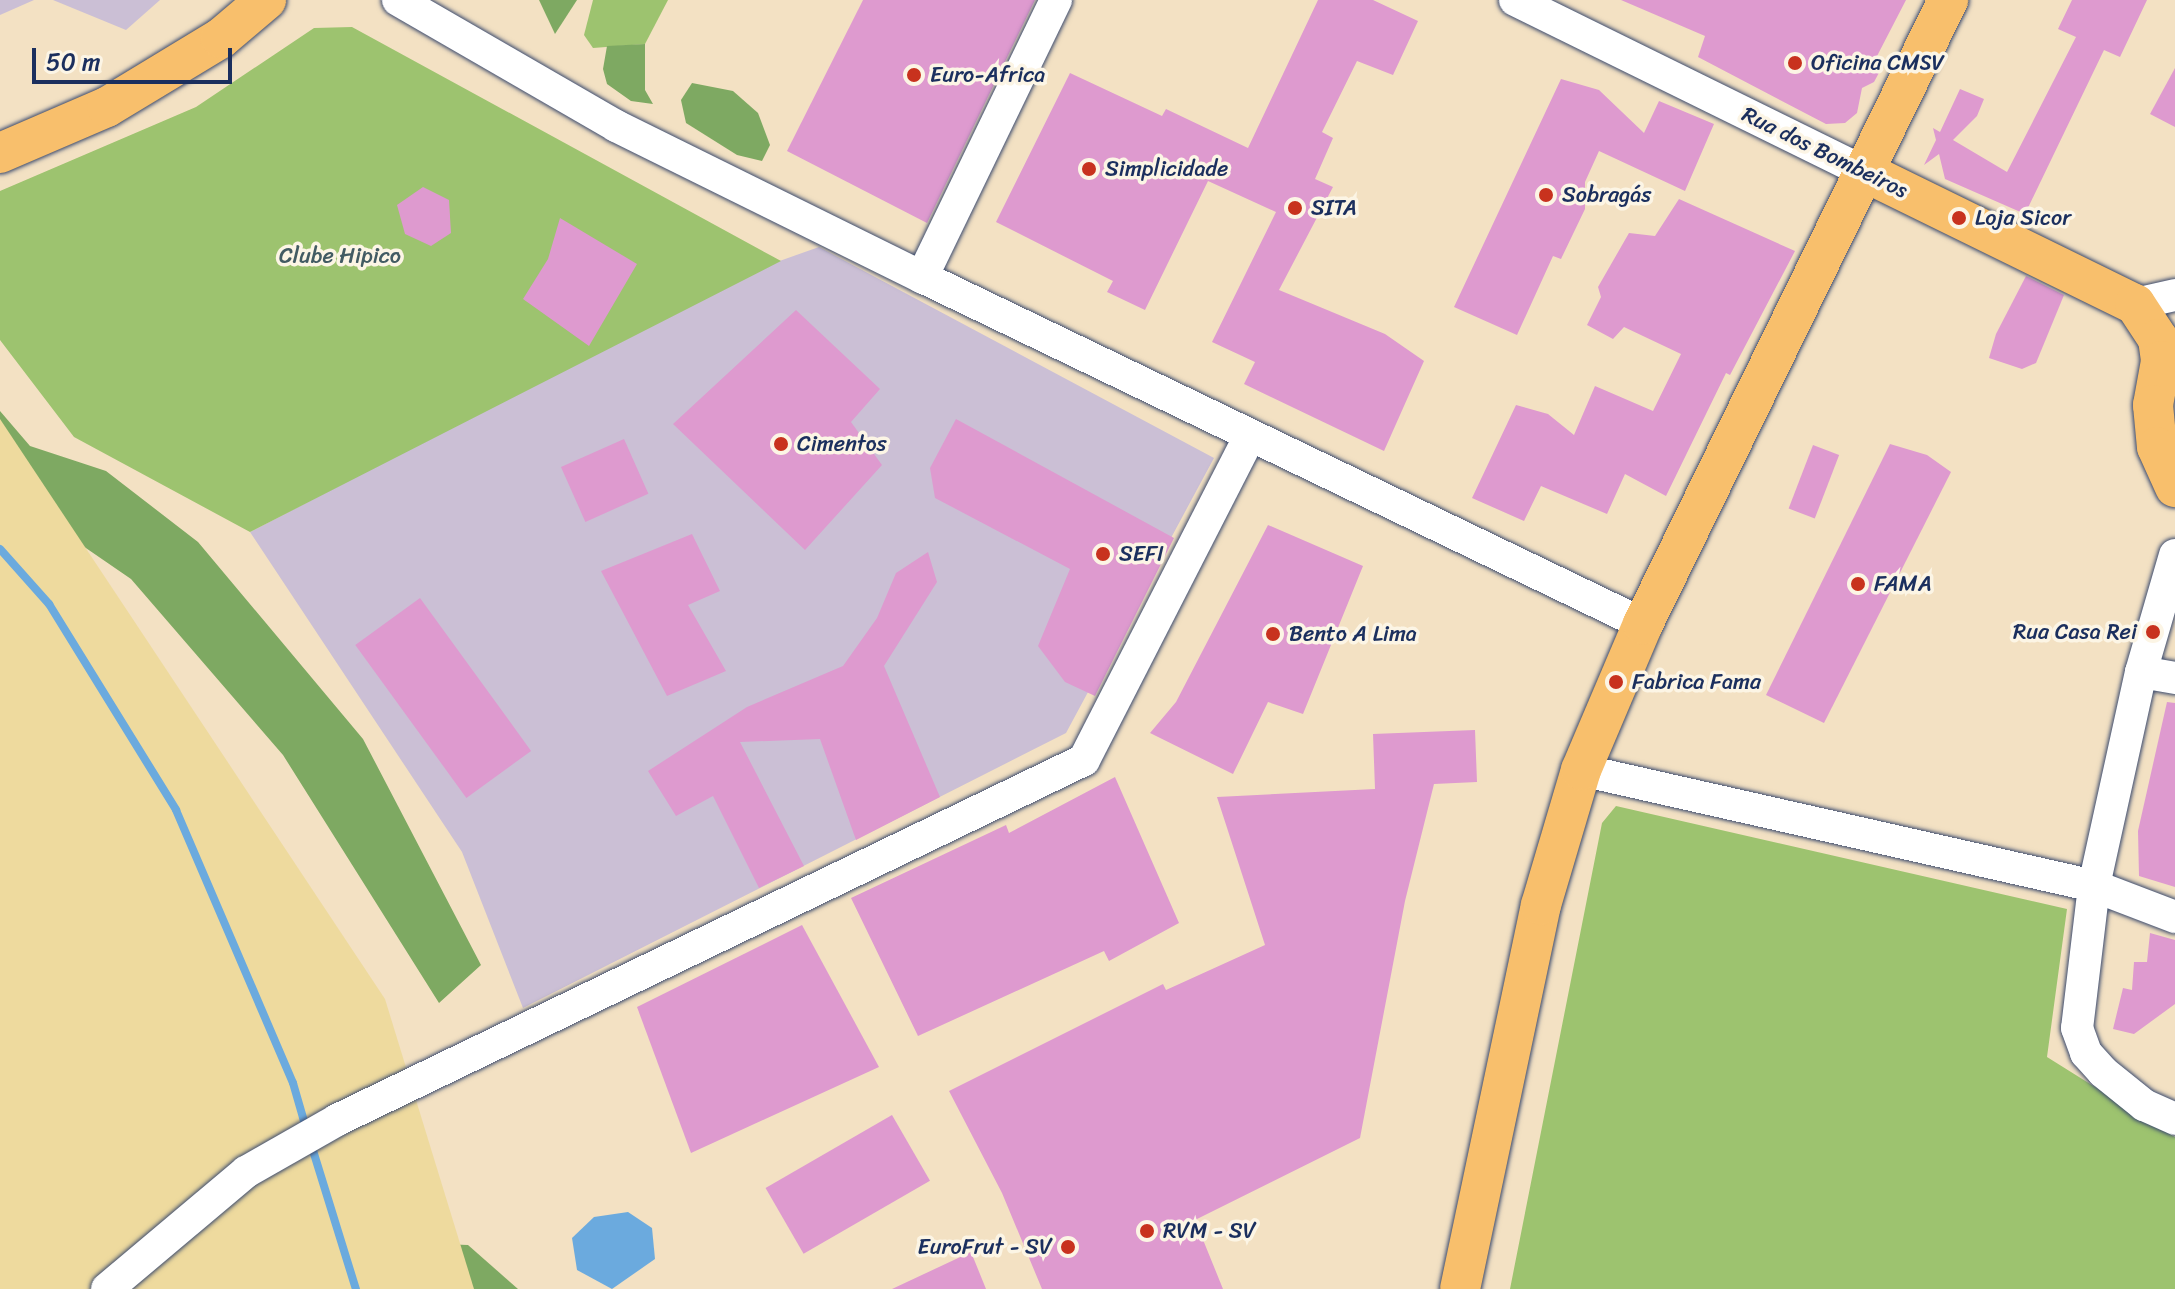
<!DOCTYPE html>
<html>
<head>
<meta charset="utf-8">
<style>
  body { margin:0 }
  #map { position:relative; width:2175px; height:1289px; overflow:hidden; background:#f3e1c3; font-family:Sriracha,sans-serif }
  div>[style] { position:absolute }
  .industrial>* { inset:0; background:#cbbfd5 }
  .green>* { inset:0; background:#9dc36f }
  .forest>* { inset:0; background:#7ea962 }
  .sand>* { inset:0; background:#eeda9e }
  .water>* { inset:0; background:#6baade }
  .stream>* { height:8px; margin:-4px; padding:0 4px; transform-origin:4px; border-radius:4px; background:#6baade }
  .building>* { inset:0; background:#de9acf; transform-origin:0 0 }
  .roads { filter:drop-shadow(0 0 2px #3b4a6d) drop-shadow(0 0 2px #3b4a6d) }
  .minor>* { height:32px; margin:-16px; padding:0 16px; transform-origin:16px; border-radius:16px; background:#fff }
  .major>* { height:40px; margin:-20px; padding:0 20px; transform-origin:20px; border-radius:20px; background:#f8bf6c }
  .dots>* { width:22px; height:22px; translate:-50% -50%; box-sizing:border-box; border:4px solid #fcf5e5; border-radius:50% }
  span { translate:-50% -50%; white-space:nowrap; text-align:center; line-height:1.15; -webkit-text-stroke:7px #fcf5e5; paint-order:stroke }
  .poi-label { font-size:22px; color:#1b2f5e }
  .left { translate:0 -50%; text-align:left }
  .right { translate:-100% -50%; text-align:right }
  .street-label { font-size:22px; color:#1b2f5e }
  .park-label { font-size:22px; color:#425b63 }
  .scale { position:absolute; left:32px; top:48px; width:200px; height:36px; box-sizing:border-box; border:4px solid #1b2f5e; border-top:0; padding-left:10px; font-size:24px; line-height:28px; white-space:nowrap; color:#1b2f5e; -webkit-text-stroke:6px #fcf5e5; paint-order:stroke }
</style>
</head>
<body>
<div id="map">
  <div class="industrial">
    <i style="clip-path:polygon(0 0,34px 0,0 15px)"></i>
    <i style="clip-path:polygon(53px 0,160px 0,126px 30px)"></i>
    <i style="clip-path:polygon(819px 247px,1214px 458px,1066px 733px,523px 1008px,462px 852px,250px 532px,754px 270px)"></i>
  </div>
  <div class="green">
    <i style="clip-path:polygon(593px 0,668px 0,645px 44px,593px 48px,584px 35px)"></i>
    <i style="clip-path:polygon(352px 27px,781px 261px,250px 532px,74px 437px,0 340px,0 191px,196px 107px,314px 28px)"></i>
    <i style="clip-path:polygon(1616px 806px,2067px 909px,2047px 1057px,2175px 1137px,2175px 1289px,1510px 1289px,1602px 823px)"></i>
  </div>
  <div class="forest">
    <i style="clip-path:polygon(539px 0,577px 0,555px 34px)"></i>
    <i style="clip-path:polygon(645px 44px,645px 90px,653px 104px,631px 101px,607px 84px,603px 69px,607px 46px)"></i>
    <i style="clip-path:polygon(692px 83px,733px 91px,758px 113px,770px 145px,762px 161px,737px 155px,686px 123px,681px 100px)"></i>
    <i style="clip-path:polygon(0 411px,30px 446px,106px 471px,198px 542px,363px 739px,481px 965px,439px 1003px,283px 755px,131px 579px,0 489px)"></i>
    <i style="clip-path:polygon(363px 1241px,468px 1245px,518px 1289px,381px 1289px)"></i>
  </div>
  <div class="sand">
    <i style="clip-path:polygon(0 419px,385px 999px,474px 1289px,0 1289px)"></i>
  </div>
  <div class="water">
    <i style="clip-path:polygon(628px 1212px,652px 1228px,655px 1259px,612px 1289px,577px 1270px,572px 1238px,594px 1217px)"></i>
  </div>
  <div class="stream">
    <i style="left:0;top:549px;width:74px;rotate:48.3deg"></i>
    <i style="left:49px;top:604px;width:242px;rotate:58.3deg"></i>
    <i style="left:176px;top:810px;width:297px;rotate:66.8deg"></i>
    <i style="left:293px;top:1083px;width:47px;rotate:73.9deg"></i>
    <i style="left:311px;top:1144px;width:152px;rotate:72.8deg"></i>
  </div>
  <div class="building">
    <i style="clip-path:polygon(863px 0,1035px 0,927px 223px,787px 151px)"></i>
    <i style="clip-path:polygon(1318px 0,1373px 0,1418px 21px,1393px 75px,1357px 61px,1322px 132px,1333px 138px,1315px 179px,1333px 187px,1279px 290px,1385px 334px,1424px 361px,1384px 451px,1244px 384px,1255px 362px,1212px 342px,1276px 212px,1208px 181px,1145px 310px,1107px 292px,1113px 281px,996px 222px,1070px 73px,1162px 116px,1166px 109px,1248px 148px)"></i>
    <i style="clip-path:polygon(1621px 0,1906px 0,1876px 58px,1881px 69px,1874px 82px,1862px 88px,1857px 113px,1845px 123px,1826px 124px,1698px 57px,1705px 36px)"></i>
    <i style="clip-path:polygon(2072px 0,2147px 0,2120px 57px,2104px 50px,2025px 214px,1945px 179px,1939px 154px,1924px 165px,1936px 140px,1933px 128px,1940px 132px,1960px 89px,1984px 99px,1977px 116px,1953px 140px,2007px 172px,2076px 37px,2058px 29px)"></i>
    <i style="clip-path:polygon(2175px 68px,2175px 127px,2150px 114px)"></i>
    <i style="clip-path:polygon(1561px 79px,1599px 90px,1644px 133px,1659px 101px,1714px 124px,1685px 191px,1599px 151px,1585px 182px,1585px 209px,1561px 259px,1553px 256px,1517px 335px,1454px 307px)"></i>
    <i style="clip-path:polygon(423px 187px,449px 200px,451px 233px,431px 246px,405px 234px,397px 205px)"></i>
    <i style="clip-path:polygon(1679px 199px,1795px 251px,1730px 375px,1726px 373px,1666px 496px,1625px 474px,1607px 514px,1541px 486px,1524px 521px,1472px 498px,1516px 405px,1548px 414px,1574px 435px,1595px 386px,1653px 411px,1681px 354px,1624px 327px,1613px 339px,1587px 325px,1601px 297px,1598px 287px,1629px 233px,1655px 236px)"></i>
    <i style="clip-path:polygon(560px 218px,637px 264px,589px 346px,523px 299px,548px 259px)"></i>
    <i style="clip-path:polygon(2026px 276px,2064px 295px,2036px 363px,2022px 369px,1989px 358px,1996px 334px)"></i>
    <i style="clip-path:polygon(796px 310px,880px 389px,851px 422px,882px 465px,805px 550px,673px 424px)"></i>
    <i style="clip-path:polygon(956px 419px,1174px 538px,1095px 696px,1065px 682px,1038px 646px,1070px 569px,935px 498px,930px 468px)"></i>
    <i style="left:624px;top:439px;width:60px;height:69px;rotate:66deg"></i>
    <i style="clip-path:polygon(1890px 444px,1927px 455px,1951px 472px,1824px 723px,1766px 695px)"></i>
    <i style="left:1813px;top:445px;width:28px;height:68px;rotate:21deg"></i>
    <i style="clip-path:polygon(1268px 525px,1363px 566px,1303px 714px,1268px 702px,1233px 774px,1150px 733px,1176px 702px)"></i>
    <i style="clip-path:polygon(692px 534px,720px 591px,688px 605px,726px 671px,667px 696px,601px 571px)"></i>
    <i style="clip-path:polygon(928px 552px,937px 582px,884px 666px,940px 797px,856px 840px,820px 739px,740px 742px,804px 866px,759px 888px,713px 796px,676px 816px,648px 771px,747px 707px,843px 666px,877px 618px,896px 573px)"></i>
    <i style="left:420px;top:598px;width:189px;height:80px;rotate:54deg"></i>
    <i style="clip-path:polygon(2167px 702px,2175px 703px,2175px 887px,2139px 876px,2138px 831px)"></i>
    <i style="clip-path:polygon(1475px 730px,1477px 782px,1434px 784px,1405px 901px,1360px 1138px,1195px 1220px,1223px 1289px,1042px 1289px,1002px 1193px,949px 1091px,1163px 984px,1166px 990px,1265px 945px,1217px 797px,1375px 789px,1373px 734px)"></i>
    <i style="clip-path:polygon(1115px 777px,1179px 923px,1109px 961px,1104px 951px,918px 1036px,851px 898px,1006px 825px,1009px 833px)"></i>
    <i style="clip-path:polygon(802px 925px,879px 1067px,691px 1153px,637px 1007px)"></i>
    <i style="clip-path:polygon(2150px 933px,2175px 940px,2175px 1004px,2134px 1034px,2113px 1029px,2123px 988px,2132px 990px,2134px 962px,2147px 962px)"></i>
    <i style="left:892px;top:1115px;width:76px;height:146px;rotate:60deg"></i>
    <i style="clip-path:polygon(971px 1252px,986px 1289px,892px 1289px)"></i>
  </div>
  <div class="roads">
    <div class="minor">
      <i style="left:398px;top:0;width:252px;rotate:30deg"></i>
      <i style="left:616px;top:126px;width:341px;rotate:26.3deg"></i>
      <i style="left:1056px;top:0;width:308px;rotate:115.8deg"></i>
      <i style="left:922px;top:277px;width:800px;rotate:25.7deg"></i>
      <i style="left:1515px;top:0;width:390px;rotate:26.2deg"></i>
      <i style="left:2135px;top:304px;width:41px;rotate:-12.7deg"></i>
      <i style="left:2175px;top:555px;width:122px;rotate:106.2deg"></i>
      <i style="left:2141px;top:672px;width:219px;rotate:102.4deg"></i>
      <i style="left:2094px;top:886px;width:143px;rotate:96.8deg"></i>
      <i style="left:2077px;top:1028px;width:27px;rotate:70deg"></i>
      <i style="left:2086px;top:1053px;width:25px;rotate:48deg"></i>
      <i style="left:2103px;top:1072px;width:53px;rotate:38.8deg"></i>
      <i style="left:2144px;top:1105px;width:34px;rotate:24deg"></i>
      <i style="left:2141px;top:672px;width:35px;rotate:10deg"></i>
      <i style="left:1581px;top:770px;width:526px;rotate:12.74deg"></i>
      <i style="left:2094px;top:886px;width:87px;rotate:20.9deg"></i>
      <i style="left:107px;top:1289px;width:182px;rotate:-40.1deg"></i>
      <i style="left:246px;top:1172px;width:105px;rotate:-29.7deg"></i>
      <i style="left:337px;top:1120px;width:829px;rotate:-25.73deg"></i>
      <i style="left:1084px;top:760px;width:364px;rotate:-62.9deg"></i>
    </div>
    <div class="major">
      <i style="left:0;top:153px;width:116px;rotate:-23.3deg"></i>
      <i style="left:107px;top:107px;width:133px;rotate:-31.2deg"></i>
      <i style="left:221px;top:38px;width:59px;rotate:-40.2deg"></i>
      <i style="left:1865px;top:172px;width:301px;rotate:26.1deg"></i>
      <i style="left:2135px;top:304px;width:42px;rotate:56.7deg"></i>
      <i style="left:2158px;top:339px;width:22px;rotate:82deg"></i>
      <i style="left:2161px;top:361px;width:45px;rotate:100.3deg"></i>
      <i style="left:2153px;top:405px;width:42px;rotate:84.6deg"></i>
      <i style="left:2157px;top:447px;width:44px;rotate:65.8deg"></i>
      <i style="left:1460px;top:1289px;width:392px;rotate:-78.1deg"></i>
      <i style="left:1541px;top:905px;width:141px;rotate:-73.5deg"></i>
      <i style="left:1581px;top:770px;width:159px;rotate:-67deg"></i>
      <i style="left:1643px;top:624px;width:695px;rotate:-63.95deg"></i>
    </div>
  </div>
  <div class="dots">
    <i style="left:1795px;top:63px;background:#c8321e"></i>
    <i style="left:914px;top:75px;background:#c8321e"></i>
    <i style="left:1089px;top:169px;background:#c8321e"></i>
    <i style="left:1546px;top:195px;background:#c8321e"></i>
    <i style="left:1295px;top:208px;background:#c8321e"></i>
    <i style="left:1959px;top:218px;background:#c8321e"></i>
    <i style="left:781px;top:444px;background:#c8321e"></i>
    <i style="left:1103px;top:554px;background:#c8321e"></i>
    <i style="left:1858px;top:584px;background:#c8321e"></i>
    <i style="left:2153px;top:632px;background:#c8321e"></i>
    <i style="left:1273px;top:634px;background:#c8321e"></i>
    <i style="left:1616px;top:682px;background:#c8321e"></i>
    <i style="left:1147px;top:1231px;background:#c8321e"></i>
    <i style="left:1068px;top:1247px;background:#c8321e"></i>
  </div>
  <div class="poi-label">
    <span class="left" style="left:1811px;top:63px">Oficina CMSV</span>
    <span class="left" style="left:930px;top:75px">Euro-Africa</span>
    <span class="left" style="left:1105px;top:169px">Simplicidade</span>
    <span class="left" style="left:1562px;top:195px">Sobragás</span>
    <span class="left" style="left:1311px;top:208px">SITA</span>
    <span class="left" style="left:1975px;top:218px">Loja Sicor</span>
    <span class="left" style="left:797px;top:444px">Cimentos</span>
    <span class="left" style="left:1119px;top:554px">SEFI</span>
    <span class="left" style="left:1874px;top:584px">FAMA</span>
    <span class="right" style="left:2137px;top:632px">Rua Casa Rei</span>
    <span class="left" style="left:1289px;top:634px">Bento A Lima</span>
    <span class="left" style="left:1632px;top:682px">Fabrica Fama</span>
    <span class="left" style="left:1163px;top:1231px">RVM - SV</span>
    <span class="right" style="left:1052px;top:1247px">EuroFrut - SV</span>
  </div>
  <div class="street-label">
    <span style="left:1825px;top:152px;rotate:26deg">Rua dos Bombeiros</span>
  </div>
  <div class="park-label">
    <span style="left:340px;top:256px">Clube Hipico</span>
  </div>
  <div class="scale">50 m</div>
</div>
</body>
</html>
